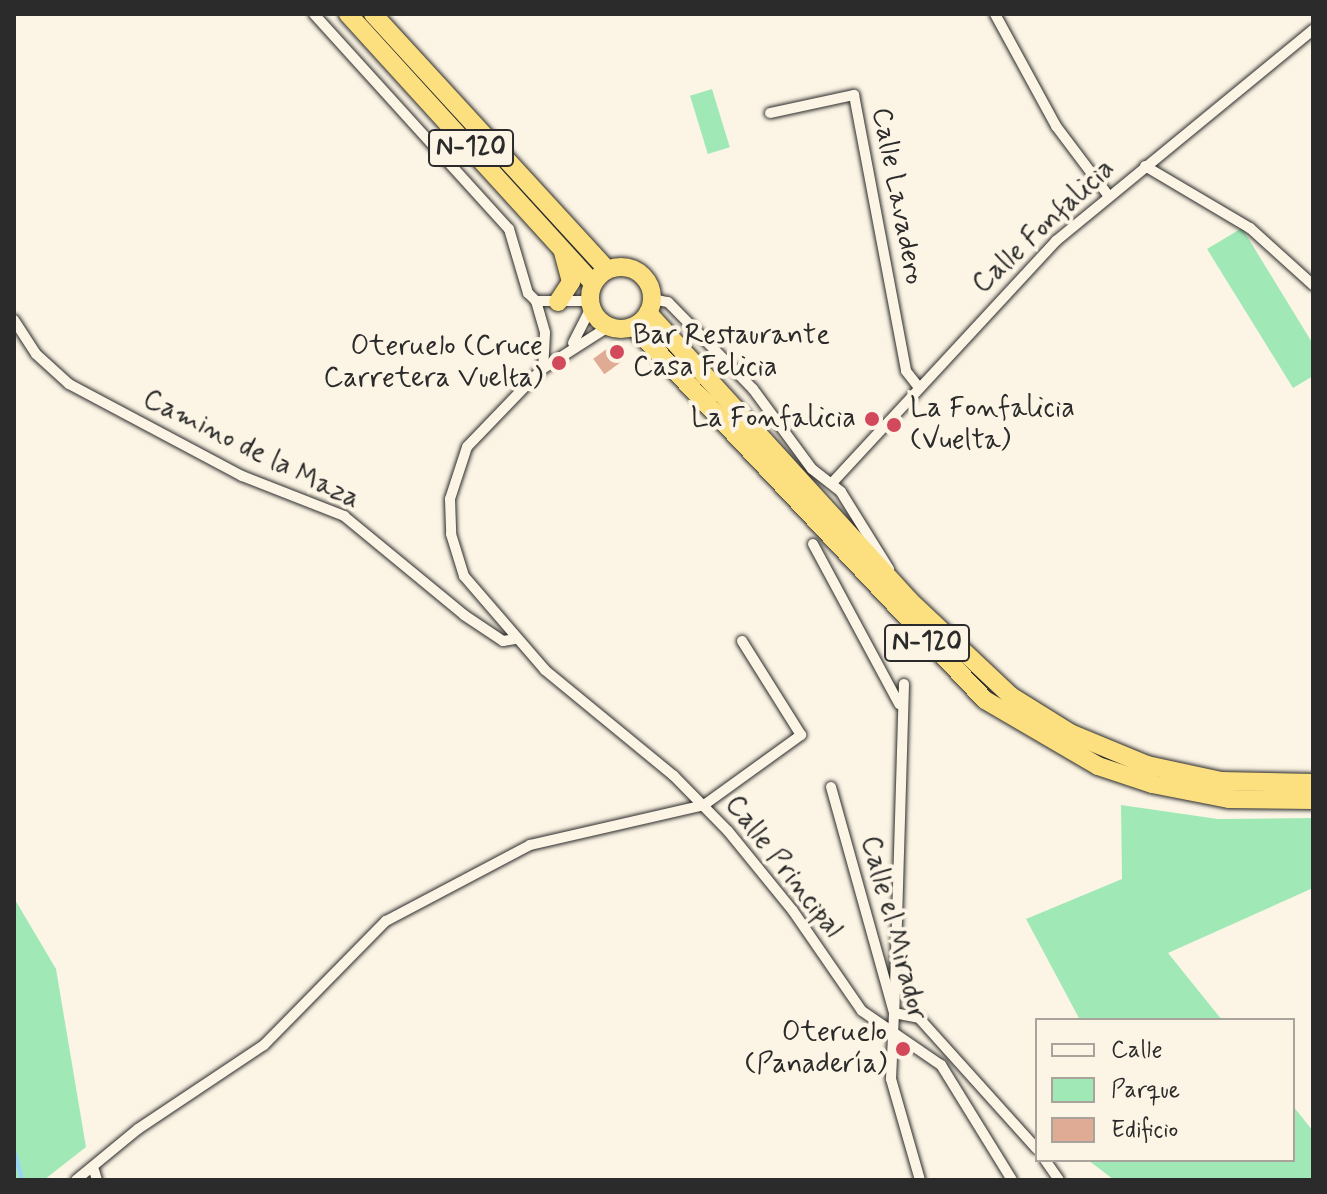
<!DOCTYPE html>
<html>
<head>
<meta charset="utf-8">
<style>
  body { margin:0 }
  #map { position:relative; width:1327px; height:1194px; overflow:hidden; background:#fcf5e5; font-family:Mynerve,sans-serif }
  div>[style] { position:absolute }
  .green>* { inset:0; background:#a0e9b7; transform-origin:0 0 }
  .stream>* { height:4px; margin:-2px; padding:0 2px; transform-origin:2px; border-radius:2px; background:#9bd2fa }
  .building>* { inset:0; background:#e0ab95; transform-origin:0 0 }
  .roads { filter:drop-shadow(0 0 2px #2b2b2b) drop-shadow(0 0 2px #2b2b2b) }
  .street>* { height:10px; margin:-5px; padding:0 5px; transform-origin:5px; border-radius:5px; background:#fcf5e5 }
  .highway>* { height:18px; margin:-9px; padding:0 9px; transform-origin:9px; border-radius:9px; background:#fce080 }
  .highway>.ring { margin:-9px; padding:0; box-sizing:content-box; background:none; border:18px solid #fce080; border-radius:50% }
  .dots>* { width:22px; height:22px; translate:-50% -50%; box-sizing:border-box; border:4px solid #fcf5e5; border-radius:50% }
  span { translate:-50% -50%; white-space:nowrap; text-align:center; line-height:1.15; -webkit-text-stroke:8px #fcf5e5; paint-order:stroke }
  .shield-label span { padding:2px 6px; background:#fcf5e5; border:2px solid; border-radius:6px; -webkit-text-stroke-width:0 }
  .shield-label { font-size:26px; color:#2b2b2b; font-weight:700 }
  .street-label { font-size:28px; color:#2b2b2b }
  .poi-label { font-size:28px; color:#2b2b2b }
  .left { translate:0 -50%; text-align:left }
  .right { translate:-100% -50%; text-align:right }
  .frame { position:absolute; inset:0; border:16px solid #2b2b2b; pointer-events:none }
  .legend { position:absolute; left:1035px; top:1018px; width:260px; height:144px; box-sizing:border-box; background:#fcf5e5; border:2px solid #a8a49b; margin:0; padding:10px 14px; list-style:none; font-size:24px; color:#2b2b2b }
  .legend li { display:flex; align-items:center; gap:16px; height:40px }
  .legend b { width:40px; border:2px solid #a8a49b }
</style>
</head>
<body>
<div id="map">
  <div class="green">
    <i style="left:712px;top:89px;width:61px;height:23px;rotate:73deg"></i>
    <i style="clip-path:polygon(1242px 228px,1313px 344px,1313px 376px,1293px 388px,1207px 249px)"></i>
    <i style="clip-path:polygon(1121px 805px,1218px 819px,1313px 818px,1313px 888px,1168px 953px,1222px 1020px,1080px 1020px,1026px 919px,1122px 879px)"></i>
    <i style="clip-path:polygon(14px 898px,56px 969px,86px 1147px,44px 1180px,14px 1180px)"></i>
    <i style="clip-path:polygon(1293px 1106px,1313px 1131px,1313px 1180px,1114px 1180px,1088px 1160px,1293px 1160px)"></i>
  </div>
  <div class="stream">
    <i style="left:14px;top:1150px;width:31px;rotate:75deg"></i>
  </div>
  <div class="building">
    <i style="left:615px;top:343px;width:19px;height:27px;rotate:54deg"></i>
  </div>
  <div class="roads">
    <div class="street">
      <i style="left:314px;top:14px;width:290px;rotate:47.8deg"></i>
      <i style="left:509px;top:229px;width:67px;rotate:73.5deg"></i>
      <i style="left:528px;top:293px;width:11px;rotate:45deg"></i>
      <i style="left:536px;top:301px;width:53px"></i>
      <i style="left:995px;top:14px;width:128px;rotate:61.4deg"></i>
      <i style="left:1056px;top:126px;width:86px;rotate:53deg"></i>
      <i style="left:770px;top:113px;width:86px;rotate:-12.1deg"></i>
      <i style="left:854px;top:95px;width:281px;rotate:79.3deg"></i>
      <i style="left:906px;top:371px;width:18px;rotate:52deg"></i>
      <i style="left:1145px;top:166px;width:122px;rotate:30.6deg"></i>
      <i style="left:1250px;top:228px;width:85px;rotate:42.1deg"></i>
      <i style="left:652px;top:299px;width:16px;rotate:11deg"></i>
      <i style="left:668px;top:302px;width:122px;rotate:45.7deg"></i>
      <i style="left:753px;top:389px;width:99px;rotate:53.6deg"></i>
      <i style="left:812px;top:469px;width:37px;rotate:38deg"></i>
      <i style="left:841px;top:492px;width:91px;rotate:58.1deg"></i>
      <i style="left:536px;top:301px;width:33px;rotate:74deg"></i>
      <i style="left:545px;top:333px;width:34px;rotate:93deg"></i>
      <i style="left:14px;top:320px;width:40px;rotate:57.1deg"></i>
      <i style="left:36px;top:354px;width:45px;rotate:42.3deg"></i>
      <i style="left:69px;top:384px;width:196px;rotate:28deg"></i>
      <i style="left:242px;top:476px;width:110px;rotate:21.4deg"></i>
      <i style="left:344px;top:516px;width:156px;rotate:39.5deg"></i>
      <i style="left:464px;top:615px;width:47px;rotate:33.7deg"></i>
      <i style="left:503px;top:641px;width:12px;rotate:-9deg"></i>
      <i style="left:608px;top:327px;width:78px;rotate:147.5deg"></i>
      <i style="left:542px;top:369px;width:108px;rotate:133.9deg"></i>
      <i style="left:467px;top:447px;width:55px;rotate:108.1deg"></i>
      <i style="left:450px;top:499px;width:35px;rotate:88deg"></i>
      <i style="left:451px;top:534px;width:44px;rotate:72.8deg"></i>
      <i style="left:464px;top:576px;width:124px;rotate:49.2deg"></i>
      <i style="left:545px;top:670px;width:166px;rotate:39.4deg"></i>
      <i style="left:673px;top:775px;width:78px;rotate:45.5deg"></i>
      <i style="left:728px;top:831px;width:103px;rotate:50.9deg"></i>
      <i style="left:793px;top:911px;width:121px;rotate:55.4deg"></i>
      <i style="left:862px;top:1011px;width:96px;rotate:34.4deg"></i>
      <i style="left:941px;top:1065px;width:135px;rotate:58.3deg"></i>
      <i style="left:573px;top:343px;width:39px;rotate:-63deg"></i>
      <i style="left:832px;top:483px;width:330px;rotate:-47.2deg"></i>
      <i style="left:1056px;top:241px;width:333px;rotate:-39.4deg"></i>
      <i style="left:813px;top:544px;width:182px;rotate:61.7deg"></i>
      <i style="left:904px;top:684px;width:329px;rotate:91.7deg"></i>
      <i style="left:894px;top:1013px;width:25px;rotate:11deg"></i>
      <i style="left:919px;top:1018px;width:176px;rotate:48deg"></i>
      <i style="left:831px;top:787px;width:235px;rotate:74.4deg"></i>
      <i style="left:894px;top:1013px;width:66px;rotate:92.6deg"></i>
      <i style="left:891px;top:1079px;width:105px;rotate:74deg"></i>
      <i style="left:1045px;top:1160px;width:24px;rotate:55deg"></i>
      <i style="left:93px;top:1167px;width:14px;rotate:73deg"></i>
      <i style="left:76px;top:1180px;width:80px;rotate:-39.4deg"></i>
      <i style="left:138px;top:1129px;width:151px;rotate:-33.7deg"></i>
      <i style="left:264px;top:1045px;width:174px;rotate:-45.5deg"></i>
      <i style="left:386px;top:921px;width:163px;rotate:-27.8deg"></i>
      <i style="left:530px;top:845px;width:179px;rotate:-12.9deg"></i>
      <i style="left:704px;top:805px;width:120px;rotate:-35.8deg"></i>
      <i style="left:801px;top:735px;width:111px;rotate:-122.1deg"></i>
    </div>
    <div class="highway">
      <i style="left:348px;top:14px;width:364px;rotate:47.7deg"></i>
      <i style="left:373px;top:14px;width:346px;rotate:47.5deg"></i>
      <i class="ring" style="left:590px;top:267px;width:44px;height:44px"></i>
      <i style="left:558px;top:302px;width:24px;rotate:-57deg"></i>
      <i style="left:571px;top:282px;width:30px;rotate:-105deg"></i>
      <i style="left:648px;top:313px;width:388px;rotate:47.7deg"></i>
      <i style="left:909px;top:600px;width:140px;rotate:43.3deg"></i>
      <i style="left:1011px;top:696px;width:70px;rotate:32.1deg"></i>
      <i style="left:1070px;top:733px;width:83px;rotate:22.6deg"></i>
      <i style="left:1147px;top:765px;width:76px;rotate:12.2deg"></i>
      <i style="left:1221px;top:781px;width:92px;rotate:1.2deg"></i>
      <i style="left:634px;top:327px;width:512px;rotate:46.74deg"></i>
      <i style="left:985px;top:700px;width:131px;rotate:30.3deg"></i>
      <i style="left:1098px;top:766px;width:57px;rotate:18.4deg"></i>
      <i style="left:1152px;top:784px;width:78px;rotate:11deg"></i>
      <i style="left:1229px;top:799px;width:84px;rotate:0.7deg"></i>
    </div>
  </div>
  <div class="dots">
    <i style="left:617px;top:352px;background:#d1495b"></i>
    <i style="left:559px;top:363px;background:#d1495b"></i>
    <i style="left:872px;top:419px;background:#d1495b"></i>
    <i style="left:894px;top:425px;background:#d1495b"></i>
    <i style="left:903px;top:1049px;background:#d1495b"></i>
  </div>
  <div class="shield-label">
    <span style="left:471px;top:148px">N-120</span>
    <span style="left:927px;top:643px">N-120</span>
  </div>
  <div class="street-label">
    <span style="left:897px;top:196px;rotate:79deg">Calle Lavadero</span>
    <span style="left:1044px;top:227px;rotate:-43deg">Calle Fonfalicia</span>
    <span style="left:251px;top:450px;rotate:26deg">Camino de la Maza</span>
    <span style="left:783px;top:867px;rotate:52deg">Calle Principal</span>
    <span style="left:893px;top:928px;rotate:75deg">Calle el Mirador</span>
  </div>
  <div class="poi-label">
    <span class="left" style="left:633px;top:352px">Bar Restaurante<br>Casa Felicia</span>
    <span class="right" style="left:543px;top:363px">Oteruelo (Cruce<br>Carretera Vuelta)</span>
    <span class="left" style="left:910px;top:425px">La Fonfalicia<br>(Vuelta)</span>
    <span class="right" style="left:856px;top:419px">La Fonfalicia</span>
    <span class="right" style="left:887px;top:1049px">Oteruelo<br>(Panadería)</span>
  </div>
  <div class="frame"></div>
  <ul class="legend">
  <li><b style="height:10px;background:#fcf5e5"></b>Calle</li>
  <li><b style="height:22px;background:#a0e9b7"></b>Parque</li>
  <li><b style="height:22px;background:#e0ab95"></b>Edificio</li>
  </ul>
</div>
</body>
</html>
